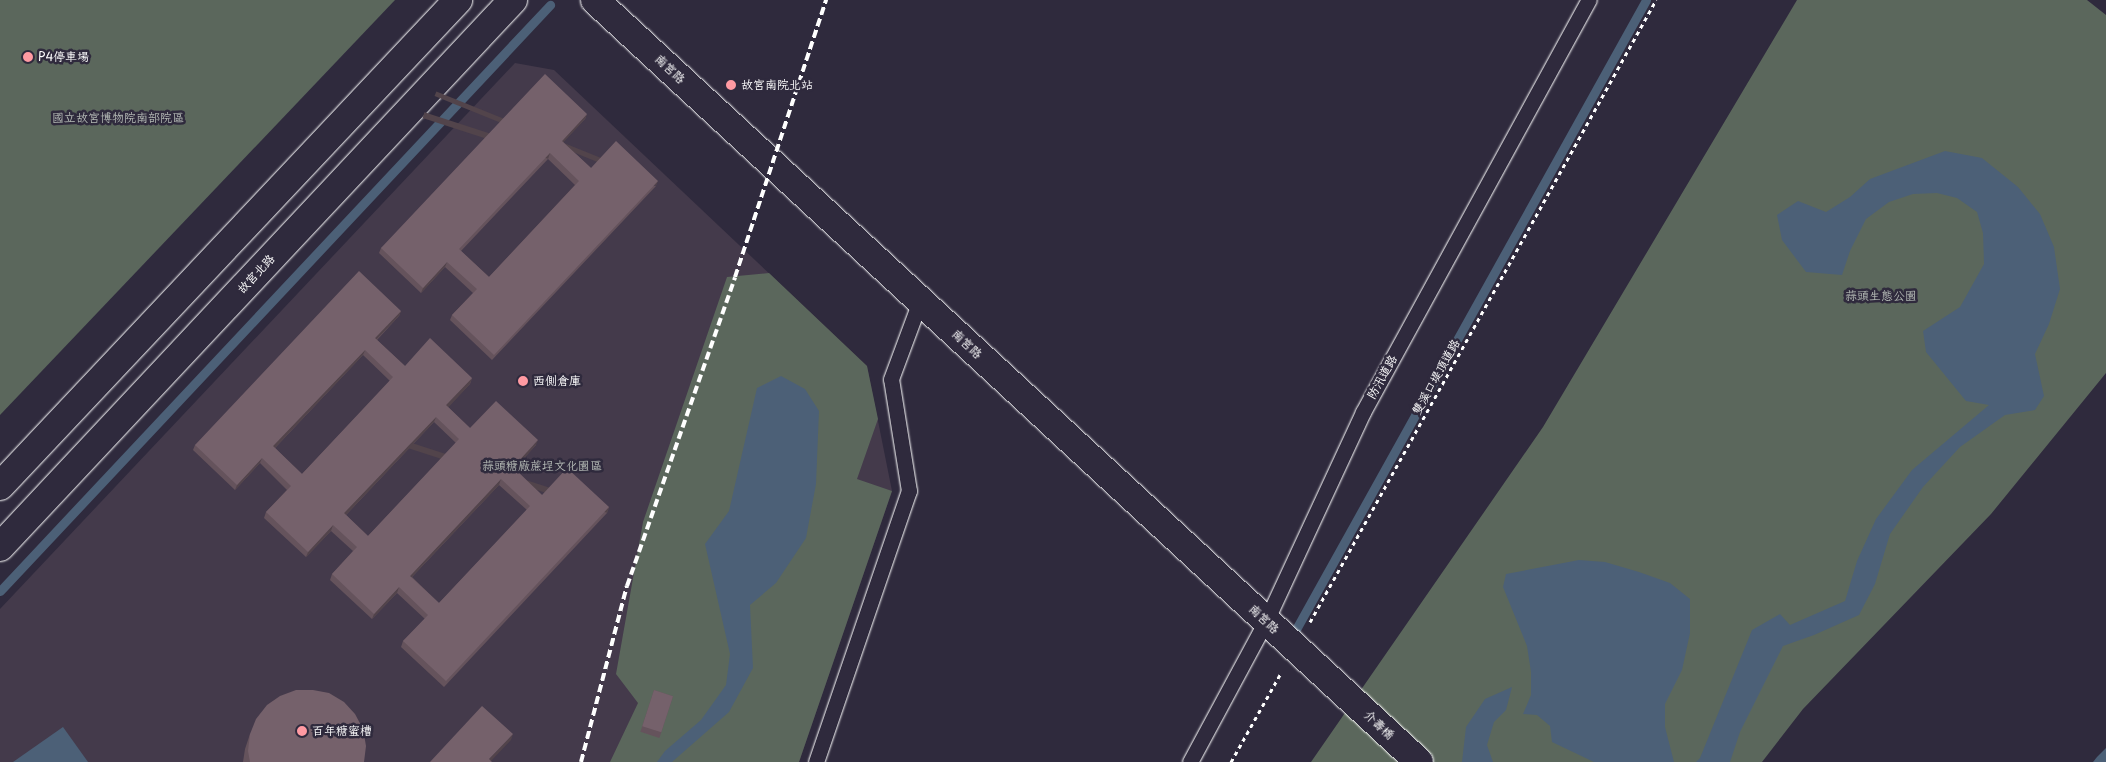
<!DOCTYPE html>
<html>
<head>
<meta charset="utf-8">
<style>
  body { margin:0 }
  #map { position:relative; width:2106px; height:762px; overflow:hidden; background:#2f2a3d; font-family:"Playpen Sans","LXGW WenKai TC",sans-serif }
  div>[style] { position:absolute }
  .built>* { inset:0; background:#443a4b }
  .green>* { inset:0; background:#5b675c }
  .water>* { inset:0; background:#4c6077 }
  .stream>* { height:9px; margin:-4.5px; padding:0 4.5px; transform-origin:4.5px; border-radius:4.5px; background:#4c6077 }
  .path>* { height:3px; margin-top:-1.5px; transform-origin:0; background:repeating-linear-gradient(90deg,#fff 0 4px,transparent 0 8px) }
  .roads { filter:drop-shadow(0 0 1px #fff) drop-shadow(0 0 1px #fff) }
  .lane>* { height:15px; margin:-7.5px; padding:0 7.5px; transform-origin:7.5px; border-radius:7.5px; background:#2f2a3d }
  .secondary>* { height:28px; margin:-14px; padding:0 14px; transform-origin:14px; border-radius:14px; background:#2f2a3d }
  .rail>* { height:4px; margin-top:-2px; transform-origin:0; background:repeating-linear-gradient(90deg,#fff 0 8px,transparent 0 12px) }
  .wall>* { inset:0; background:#65535c; transform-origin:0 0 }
  .shaded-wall>* { inset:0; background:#52444b; transform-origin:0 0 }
  .building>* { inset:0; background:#75616b; transform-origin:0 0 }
  .dots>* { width:14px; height:14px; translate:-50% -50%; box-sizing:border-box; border:2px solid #2f2a3d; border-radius:50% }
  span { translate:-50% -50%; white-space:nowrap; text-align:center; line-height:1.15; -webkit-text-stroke:5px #2f2a3d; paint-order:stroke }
  .poi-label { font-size:12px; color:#fff }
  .left { translate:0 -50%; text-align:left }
  .street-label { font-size:12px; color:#fff }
  .park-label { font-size:12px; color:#b5bbb6 }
</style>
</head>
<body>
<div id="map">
  <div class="built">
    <i style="clip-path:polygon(515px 63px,554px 70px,867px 366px,892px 491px,799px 762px,0 762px,0 609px)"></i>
  </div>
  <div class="green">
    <i style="clip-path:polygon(0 0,395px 0,0 415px)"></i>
    <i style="clip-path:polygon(1797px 0,2087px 0,2106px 15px,2106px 373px,1991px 514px,1803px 709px,1762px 762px,1311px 762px,1543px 427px)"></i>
    <i style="clip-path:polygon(769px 273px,867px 366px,878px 419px,857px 479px,892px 491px,799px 762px,610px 762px,638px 703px,616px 674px,643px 522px,727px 277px)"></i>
  </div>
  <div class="water">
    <i style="clip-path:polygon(1945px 151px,1982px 158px,2018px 187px,2040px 214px,2054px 247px,2060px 289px,2049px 324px,2035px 354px,2044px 396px,2035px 410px,2005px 415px,1960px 447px,1923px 487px,1890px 534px,1875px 584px,1859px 615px,1814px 635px,1783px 646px,1740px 732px,1730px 762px,1696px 762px,1700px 758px,1752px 630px,1780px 614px,1790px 625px,1845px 601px,1857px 561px,1876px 519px,1912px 470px,1989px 405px,1966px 401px,1926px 352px,1923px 331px,1960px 307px,1984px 264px,1983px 233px,1977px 212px,1957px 198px,1937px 193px,1913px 194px,1889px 202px,1866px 219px,1850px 251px,1842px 275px,1806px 272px,1782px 240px,1777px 215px,1798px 201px,1826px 212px,1850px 197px,1870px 179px)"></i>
    <i style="clip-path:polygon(781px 376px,805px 389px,819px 411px,816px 484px,806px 538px,776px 583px,750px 605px,753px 668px,729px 712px,672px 762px,657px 762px,665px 751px,701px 720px,726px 685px,730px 654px,705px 544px,729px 511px,757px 388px)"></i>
    <i style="clip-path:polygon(1579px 560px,1605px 562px,1639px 572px,1670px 583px,1690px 599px,1690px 633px,1682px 670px,1665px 704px,1665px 727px,1674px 762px,1594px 762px,1552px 742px,1550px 726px,1537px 715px,1523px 714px,1531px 695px,1531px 672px,1527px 646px,1503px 587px,1506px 574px)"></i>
    <i style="clip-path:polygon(1512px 687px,1506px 710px,1494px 722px,1487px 745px,1493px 762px,1462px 762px,1466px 727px,1485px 699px)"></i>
    <i style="clip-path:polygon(63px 727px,88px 762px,13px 762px)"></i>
    <i style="clip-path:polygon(2106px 748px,2106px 762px,2093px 762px,2097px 757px)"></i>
  </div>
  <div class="stream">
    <i style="left:0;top:591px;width:804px;rotate:-46.82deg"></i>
    <i style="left:1295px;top:631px;width:722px;rotate:-60.91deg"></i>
  </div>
  <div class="path">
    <i style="left:1310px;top:622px;width:712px;rotate:-60.91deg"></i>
    <i style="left:1231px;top:762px;width:102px;rotate:-60.7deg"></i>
  </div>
  <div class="roads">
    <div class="lane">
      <i style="left:816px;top:762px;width:287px;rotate:-71.1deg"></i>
      <i style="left:909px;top:491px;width:113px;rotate:-99.1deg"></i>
      <i style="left:891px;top:379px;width:83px;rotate:-69.6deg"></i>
      <i style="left:1190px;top:762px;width:160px;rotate:-61.7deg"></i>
      <i style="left:1266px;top:621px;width:230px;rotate:-65.1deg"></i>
      <i style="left:1363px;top:412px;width:470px;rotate:-61.3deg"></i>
    </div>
    <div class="secondary">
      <i style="left:595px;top:0;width:1122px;rotate:42.76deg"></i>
      <i style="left:0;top:486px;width:668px;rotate:-46.7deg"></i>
      <i style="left:0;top:547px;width:750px;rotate:-46.84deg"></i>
    </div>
  </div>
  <div class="rail">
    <i style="left:581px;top:762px;width:182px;rotate:-75.4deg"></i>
    <i style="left:627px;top:586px;width:327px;rotate:-70.7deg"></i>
    <i style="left:735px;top:277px;width:292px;rotate:-71.8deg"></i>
  </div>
  <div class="wall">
    <i style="clip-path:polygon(evenodd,587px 114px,585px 119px,563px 142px,591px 168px,656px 186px,492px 360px,450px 320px,452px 315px,473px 293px,445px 267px,421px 293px,379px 253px,381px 248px,587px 114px,548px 159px,575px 185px,489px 277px,461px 251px,548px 159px)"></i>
    <i style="clip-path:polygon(evenodd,401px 311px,399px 316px,377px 340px,405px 366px,472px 378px,470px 384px,448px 407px,470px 428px,536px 445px,514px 469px,542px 495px,609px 507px,607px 513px,444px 687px,401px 647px,403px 641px,425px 619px,397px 593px,372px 619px,330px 580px,332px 574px,353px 551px,331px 531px,306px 557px,264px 518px,266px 512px,287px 490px,260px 463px,235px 490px,193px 450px,195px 445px,401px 311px,363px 355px,390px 381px,302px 474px,275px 448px,363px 355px,401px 311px,434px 422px,456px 443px,368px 536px,346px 515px,434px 422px,401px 311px,499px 485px,527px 510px,439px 603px,412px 577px,499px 485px)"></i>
    <i style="left:654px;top:690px;width:20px;height:44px;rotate:18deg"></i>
    <i style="clip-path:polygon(250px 734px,364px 762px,243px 762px,245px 749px)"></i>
  </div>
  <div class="shaded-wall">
    <i style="clip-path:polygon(587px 114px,585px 119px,560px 146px,562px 141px)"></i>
    <i style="left:550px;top:153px;width:6px;height:132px;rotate:108deg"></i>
    <i style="left:658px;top:181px;width:5px;height:239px;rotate:112deg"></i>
    <i style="clip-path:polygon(447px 262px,445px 267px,421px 293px,423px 288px)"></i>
    <i style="clip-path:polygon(401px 311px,399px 316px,373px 343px,375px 338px)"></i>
    <i style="clip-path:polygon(365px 350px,363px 355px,271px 452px,273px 446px)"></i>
    <i style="clip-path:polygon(472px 378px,470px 384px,445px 411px,446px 405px)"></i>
    <i style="clip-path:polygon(436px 417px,434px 422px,342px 519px,344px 513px)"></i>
    <i style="clip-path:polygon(538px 440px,536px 445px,511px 473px,513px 467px)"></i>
    <i style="clip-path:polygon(262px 458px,260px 463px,235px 490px,237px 485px)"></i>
    <i style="clip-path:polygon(501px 479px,499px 485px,408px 581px,410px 576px)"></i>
    <i style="left:609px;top:507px;width:6px;height:238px;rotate:108deg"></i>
    <i style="clip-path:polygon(333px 525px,331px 531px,306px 557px,308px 552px)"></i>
    <i style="clip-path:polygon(399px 587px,397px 593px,372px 619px,374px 614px)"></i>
    <i style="clip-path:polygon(513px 734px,511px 740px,490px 762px,489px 759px)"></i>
  </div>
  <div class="building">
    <i style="clip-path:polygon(evenodd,545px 74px,587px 114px,562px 141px,591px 168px,616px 141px,658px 181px,494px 355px,452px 315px,477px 289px,447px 262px,423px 288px,381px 248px,545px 74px,550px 153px,579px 181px,489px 277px,459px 249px,550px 153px)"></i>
    <i style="clip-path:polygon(evenodd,359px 271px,401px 311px,375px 338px,405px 366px,430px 338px,472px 378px,446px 405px,470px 428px,496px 401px,538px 440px,513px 467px,542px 495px,567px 468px,609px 507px,446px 681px,403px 641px,428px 615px,399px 587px,374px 614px,332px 574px,357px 547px,333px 525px,308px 552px,266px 512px,291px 486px,262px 458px,237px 485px,195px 445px,359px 271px,365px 350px,393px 377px,302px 474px,273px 446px,365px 350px,359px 271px,436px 417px,459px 439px,368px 536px,344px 513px,436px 417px,359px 271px,501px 479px,530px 506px,439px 603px,410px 576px,501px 479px)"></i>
    <i style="clip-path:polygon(296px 690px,313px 690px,329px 693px,344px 702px,355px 714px,363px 729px,366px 746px,364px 762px,250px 762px,248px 751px,250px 734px,256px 719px,267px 705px,280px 696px)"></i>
    <i style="left:654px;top:690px;width:20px;height:38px;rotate:18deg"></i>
    <i style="clip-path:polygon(482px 706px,513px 734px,489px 759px,492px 762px,430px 762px)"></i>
  </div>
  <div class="dots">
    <i style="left:28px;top:57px;background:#ff9aa2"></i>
    <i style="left:731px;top:85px;background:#ff9aa2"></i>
    <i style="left:523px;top:381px;background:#ff9aa2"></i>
    <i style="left:302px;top:731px;background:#ff9aa2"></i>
  </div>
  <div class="poi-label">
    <span class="left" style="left:38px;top:57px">P4停車場</span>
    <span class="left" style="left:741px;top:85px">故宮南院北站</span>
    <span class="left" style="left:533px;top:381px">西側倉庫</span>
    <span class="left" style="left:312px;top:731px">百年糖蜜槽</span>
  </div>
  <div class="street-label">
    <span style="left:670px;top:69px;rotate:43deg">南宮路</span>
    <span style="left:256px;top:274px;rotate:-47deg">故宮北路</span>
    <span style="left:967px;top:344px;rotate:43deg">南宮路</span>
    <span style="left:1382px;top:377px;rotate:-61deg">防汛道路</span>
    <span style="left:1436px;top:377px;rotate:-61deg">雙溪口堤頂道路</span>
    <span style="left:1264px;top:619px;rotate:43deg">南宮路</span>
    <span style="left:1379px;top:725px;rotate:43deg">介壽橋</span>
  </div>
  <div class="park-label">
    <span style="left:118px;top:118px">國立故宮博物院南部院區</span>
    <span style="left:1881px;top:296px">蒜頭生態公園</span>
    <span style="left:542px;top:466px">蒜頭糖廠蔗埕文化園區</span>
  </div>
</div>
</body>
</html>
